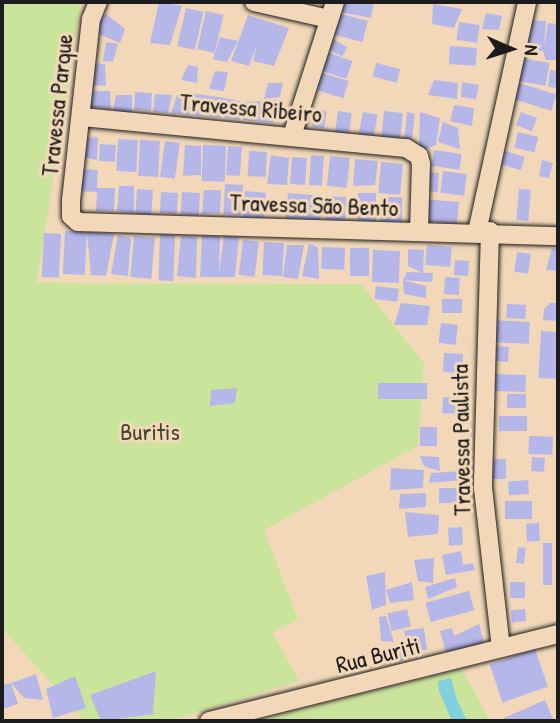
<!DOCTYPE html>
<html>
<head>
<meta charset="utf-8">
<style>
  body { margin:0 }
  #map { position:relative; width:560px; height:723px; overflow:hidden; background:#f2d8b9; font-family:"Patrick Hand",sans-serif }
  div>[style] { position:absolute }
  .green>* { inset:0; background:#cbe49b }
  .water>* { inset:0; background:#81d0df }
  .building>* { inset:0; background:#b6b7e9; transform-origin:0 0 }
  .roads { filter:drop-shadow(0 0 2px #1c1c1c) drop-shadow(0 0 2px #1c1c1c) }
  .street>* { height:18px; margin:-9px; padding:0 9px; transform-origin:9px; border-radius:9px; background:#f2d8b9 }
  span { translate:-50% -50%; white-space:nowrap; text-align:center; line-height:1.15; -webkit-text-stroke:6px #f2d8b9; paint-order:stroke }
  .street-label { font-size:24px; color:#1c1c1c }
  .park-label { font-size:24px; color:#3f4435 }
  .frame { position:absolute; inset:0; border:4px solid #1c1c1c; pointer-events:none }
  .north { position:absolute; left:476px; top:14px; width:70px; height:70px; -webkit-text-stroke:5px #f2d8b9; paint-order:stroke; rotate:93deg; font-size:19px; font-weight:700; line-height:28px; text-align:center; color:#1c1c1c }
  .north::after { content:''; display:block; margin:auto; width:24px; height:32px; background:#1c1c1c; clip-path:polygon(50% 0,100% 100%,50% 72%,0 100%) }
</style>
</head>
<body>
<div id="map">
  <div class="green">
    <i style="clip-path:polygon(2px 2px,81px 2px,37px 283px,361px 284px,424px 363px,418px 446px,264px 530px,298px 619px,273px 633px,299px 681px,170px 721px,85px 721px,2px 628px)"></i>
    <i style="clip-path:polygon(462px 669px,490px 721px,256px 721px)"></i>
  </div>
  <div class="water">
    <i style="clip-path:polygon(451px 678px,457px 700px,467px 721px,452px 721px,439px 691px,438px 681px)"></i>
  </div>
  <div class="building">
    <i style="clip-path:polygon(159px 2px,182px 6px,170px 45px,150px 43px)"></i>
    <i style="clip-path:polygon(342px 2px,374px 2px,371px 18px,340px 12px)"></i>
    <i style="clip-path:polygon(433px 4px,462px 9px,454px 28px,432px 24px)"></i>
    <i style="left:186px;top:8px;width:18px;height:39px;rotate:13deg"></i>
    <i style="left:206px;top:11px;width:18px;height:39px;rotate:13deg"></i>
    <i style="left:333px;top:12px;width:36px;height:22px;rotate:14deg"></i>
    <i style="clip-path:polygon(486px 13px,502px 16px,499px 30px,482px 29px)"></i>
    <i style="clip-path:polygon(106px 14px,125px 29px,120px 43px,92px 31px)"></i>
    <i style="clip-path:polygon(248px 15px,289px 28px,274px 66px,253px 61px,257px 45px,249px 66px,231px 61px)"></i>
    <i style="clip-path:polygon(528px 20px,546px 21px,544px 47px,548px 23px,558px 24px,558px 60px,546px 60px,543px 51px,523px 48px)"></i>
    <i style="left:459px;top:22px;width:21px;height:18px;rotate:8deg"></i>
    <i style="clip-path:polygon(220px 37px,238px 41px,227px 62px,213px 59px)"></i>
    <i style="left:329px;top:37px;width:21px;height:11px;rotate:29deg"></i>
    <i style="clip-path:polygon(106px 42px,118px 44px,113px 62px,103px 61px)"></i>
    <i style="left:450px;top:46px;width:27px;height:18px;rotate:4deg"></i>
    <i style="left:326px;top:52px;width:28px;height:19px;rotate:19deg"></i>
    <i style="left:521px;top:58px;width:29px;height:23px;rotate:10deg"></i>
    <i style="clip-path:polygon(92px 63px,105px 64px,106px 86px,90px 85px)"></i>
    <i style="left:376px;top:63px;width:25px;height:14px;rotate:14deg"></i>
    <i style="clip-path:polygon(188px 65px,198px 67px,197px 83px,181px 80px)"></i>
    <i style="clip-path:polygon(550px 70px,558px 71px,558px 88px,548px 87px)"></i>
    <i style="clip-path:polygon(215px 71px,228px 72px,224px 91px,209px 89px)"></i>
    <i style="left:319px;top:72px;width:31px;height:18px;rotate:17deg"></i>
    <i style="clip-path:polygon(434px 80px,458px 83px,457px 99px,428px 95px)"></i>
    <i style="clip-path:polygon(462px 82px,479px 85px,476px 99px,461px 97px)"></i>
    <i style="clip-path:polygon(268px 83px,283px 83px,280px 97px,264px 99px)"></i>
    <i style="left:519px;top:83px;width:39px;height:17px;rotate:17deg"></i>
    <i style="clip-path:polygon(89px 91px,110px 91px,111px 109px,84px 106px)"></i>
    <i style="left:135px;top:92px;width:17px;height:18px;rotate:3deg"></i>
    <i style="clip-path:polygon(191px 93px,224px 98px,240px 101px,240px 120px,224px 118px,224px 98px,221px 118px,191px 115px,191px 99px,189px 115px,171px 113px,177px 95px)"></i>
    <i style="clip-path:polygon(155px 94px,172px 95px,168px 113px,153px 112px)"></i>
    <i style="clip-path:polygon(116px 95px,132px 95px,132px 113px,113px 111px)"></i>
    <i style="clip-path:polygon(279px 100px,273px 123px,243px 120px,244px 102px)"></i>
    <i style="clip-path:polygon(454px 105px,474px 108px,472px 126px,450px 121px)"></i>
    <i style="left:314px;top:109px;width:13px;height:18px;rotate:9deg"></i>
    <i style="left:338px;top:111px;width:14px;height:26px;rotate:8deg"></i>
    <i style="left:384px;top:111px;width:19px;height:30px;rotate:6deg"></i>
    <i style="left:363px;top:112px;width:15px;height:23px;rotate:11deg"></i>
    <i style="clip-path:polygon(407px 112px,415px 114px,411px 147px,404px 143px)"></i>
    <i style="clip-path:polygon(420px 112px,440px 118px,436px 145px,419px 152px)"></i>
    <i style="left:521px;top:112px;width:17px;height:14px;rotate:21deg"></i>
    <i style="clip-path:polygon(443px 122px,458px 128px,460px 149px,438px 142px)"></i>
    <i style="left:518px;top:132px;width:21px;height:16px;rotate:14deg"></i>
    <i style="clip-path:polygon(98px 137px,97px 160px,80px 157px,81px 139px)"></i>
    <i style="left:118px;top:139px;width:20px;height:32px;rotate:3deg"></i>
    <i style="left:140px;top:140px;width:20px;height:36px;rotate:3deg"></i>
    <i style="left:165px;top:141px;width:15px;height:36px;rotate:8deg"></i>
    <i style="left:100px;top:144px;width:16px;height:17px;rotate:4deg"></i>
    <i style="clip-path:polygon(185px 145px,201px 146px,201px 175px,183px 176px)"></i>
    <i style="left:203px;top:145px;width:23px;height:36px;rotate:2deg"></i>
    <i style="left:228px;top:146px;width:14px;height:29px;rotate:4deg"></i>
    <i style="left:499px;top:149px;width:27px;height:14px;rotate:17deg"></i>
    <i style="left:434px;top:150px;width:28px;height:16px;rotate:8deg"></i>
    <i style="left:249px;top:151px;width:18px;height:25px;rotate:3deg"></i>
    <i style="clip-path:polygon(271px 155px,289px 158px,287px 185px,267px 184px)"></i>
    <i style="left:311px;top:155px;width:13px;height:30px;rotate:4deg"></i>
    <i style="left:330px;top:156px;width:20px;height:30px;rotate:6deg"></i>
    <i style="left:292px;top:157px;width:15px;height:27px;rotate:4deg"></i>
    <i style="clip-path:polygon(355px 159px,378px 161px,375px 185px,353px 186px)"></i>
    <i style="clip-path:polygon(542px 160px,553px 163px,549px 178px,539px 176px)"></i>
    <i style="left:381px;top:162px;width:22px;height:31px;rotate:5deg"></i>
    <i style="clip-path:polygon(78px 169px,98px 170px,97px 188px,115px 188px,114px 211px,96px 211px,97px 192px,76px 191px)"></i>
    <i style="left:443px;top:171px;width:24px;height:22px;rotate:7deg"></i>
    <i style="left:424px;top:172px;width:15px;height:19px;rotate:4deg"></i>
    <i style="left:225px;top:184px;width:18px;height:30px;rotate:3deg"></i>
    <i style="clip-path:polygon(119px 186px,134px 186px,134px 213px,117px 211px)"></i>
    <i style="left:137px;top:189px;width:16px;height:25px;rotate:4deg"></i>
    <i style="left:519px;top:189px;width:12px;height:31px;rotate:5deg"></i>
    <i style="clip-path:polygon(204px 190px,221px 190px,220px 213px,202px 214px)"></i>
    <i style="left:245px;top:191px;width:21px;height:31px;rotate:5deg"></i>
    <i style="left:161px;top:192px;width:17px;height:21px;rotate:3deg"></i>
    <i style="left:182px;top:192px;width:18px;height:22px;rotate:3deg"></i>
    <i style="left:288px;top:193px;width:34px;height:27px;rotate:5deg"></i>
    <i style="left:358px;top:193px;width:18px;height:33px"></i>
    <i style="left:327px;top:196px;width:19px;height:30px;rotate:3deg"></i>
    <i style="left:381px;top:197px;width:21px;height:31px"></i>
    <i style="left:424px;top:199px;width:35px;height:22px;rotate:5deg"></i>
    <i style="left:87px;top:232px;width:43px;height:22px;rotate:93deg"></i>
    <i style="clip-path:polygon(87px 232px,114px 234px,106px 276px,91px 275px)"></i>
    <i style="left:44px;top:233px;width:17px;height:44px;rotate:3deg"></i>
    <i style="clip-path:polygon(118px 235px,131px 238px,128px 276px,111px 274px)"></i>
    <i style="left:175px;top:235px;width:46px;height:15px;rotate:92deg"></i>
    <i style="clip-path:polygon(224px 235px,239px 237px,235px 277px,200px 277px,202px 236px,220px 236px,219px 273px)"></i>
    <i style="left:134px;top:236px;width:21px;height:41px;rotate:5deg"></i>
    <i style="clip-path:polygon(181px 236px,197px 237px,196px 278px,177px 276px)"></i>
    <i style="left:243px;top:240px;width:16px;height:35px;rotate:7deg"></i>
    <i style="left:264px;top:242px;width:20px;height:33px;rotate:3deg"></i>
    <i style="clip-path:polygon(309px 244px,318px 247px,319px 279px,302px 276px)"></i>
    <i style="clip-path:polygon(287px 245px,304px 245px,298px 279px,283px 277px)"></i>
    <i style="left:427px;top:245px;width:25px;height:20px;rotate:5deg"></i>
    <i style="left:322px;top:247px;width:23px;height:22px;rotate:2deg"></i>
    <i style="left:350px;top:248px;width:19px;height:28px"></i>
    <i style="clip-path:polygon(552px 248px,558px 249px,558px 271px,546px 270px)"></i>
    <i style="clip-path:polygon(408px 249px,424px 250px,423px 273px,408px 266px)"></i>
    <i style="left:373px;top:250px;width:27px;height:32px;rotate:2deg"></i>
    <i style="left:517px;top:252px;width:14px;height:20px;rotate:8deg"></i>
    <i style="left:455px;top:260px;width:14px;height:15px;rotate:4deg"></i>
    <i style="clip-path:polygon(407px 272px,433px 273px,432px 282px,403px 280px,426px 286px,426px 298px,404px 294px,403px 280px)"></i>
    <i style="left:445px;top:277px;width:15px;height:17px;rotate:4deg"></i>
    <i style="left:376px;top:286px;width:23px;height:13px;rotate:7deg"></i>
    <i style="left:442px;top:299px;width:20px;height:14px"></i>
    <i style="clip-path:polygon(401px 303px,430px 306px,427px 325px,394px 325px)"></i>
    <i style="clip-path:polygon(550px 303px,558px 303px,558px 321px,543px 320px,544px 309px)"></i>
    <i style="left:507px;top:304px;width:19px;height:14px;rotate:3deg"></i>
    <i style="left:492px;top:320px;width:38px;height:22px;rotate:3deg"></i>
    <i style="left:441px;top:323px;width:17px;height:20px;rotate:7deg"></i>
    <i style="left:541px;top:331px;width:17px;height:47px;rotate:3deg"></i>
    <i style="left:495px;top:346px;width:14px;height:15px;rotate:4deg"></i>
    <i style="left:444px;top:353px;width:19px;height:19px;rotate:3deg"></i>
    <i style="left:494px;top:374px;width:32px;height:17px;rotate:2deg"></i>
    <i style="left:378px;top:383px;width:49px;height:16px"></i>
    <i style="clip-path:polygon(237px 388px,235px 403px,210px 406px,211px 390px)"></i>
    <i style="left:507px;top:394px;width:19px;height:14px"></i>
    <i style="left:443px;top:397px;width:22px;height:16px;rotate:3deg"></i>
    <i style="left:499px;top:416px;width:28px;height:15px"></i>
    <i style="left:420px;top:427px;width:17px;height:19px"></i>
    <i style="left:529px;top:436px;width:24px;height:18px;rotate:2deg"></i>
    <i style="clip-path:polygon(420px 456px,439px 457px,440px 471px,424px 466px)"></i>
    <i style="left:532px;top:457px;width:13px;height:14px;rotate:4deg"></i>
    <i style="left:492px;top:459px;width:14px;height:20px"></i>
    <i style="clip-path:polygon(391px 468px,424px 470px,423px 488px,390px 490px)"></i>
    <i style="clip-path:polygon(462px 471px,462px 480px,429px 483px,431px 473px)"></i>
    <i style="left:528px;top:480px;width:14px;height:20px;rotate:86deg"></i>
    <i style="left:439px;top:488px;width:20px;height:15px"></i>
    <i style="clip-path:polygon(426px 493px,426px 507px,399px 509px,400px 494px)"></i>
    <i style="left:505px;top:501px;width:27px;height:18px"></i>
    <i style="clip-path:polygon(405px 512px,439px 515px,438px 534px,408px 537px)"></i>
    <i style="left:539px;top:523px;width:18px;height:13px;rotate:87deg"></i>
    <i style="left:462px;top:527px;width:18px;height:14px;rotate:87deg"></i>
    <i style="left:543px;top:543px;width:9px;height:42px"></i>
    <i style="left:518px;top:547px;width:8px;height:16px;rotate:7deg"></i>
    <i style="clip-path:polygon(461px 551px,463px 565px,473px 563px,475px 570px,446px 575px,442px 555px)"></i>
    <i style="clip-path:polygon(434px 558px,433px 583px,418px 581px,414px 560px)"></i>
    <i style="clip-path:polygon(385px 572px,386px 605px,372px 610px,366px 576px)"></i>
    <i style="clip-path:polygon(455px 578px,457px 587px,428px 599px,425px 587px)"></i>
    <i style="clip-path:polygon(412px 582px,414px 600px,390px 603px,386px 590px)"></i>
    <i style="left:510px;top:582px;width:15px;height:16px"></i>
    <i style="left:469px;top:591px;width:20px;height:45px;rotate:75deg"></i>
    <i style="left:407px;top:609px;width:18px;height:20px;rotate:77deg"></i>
    <i style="left:525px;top:609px;width:12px;height:14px;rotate:85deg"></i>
    <i style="clip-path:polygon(386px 616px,394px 642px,381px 641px,379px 617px)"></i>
    <i style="clip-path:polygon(479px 624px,484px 643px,446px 653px,440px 631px,452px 628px,454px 636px)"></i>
    <i style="left:424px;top:628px;width:22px;height:20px;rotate:82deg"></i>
    <i style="clip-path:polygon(402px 644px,403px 660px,389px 664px,387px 649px)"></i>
    <i style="left:535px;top:649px;width:40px;height:48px;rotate:71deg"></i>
    <i style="clip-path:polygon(156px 671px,153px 714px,101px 721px,90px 695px)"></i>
    <i style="clip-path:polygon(36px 674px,43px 700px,24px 698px,11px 683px)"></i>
    <i style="clip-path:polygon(75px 676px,86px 708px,53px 718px,46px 689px)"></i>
    <i style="clip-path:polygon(11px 683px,18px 704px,2px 709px,2px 685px)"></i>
    <i style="clip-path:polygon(545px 700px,554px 721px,504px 721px,504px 718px)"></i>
  </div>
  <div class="roads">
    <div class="street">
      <i style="left:98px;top:2px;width:18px;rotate:112deg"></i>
      <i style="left:91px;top:19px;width:182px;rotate:96.3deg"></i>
      <i style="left:71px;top:200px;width:16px;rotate:90deg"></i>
      <i style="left:71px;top:216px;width:9px;rotate:41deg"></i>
      <i style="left:78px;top:222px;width:480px;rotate:1.7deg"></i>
      <i style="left:254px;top:2px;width:77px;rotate:12.8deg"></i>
      <i style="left:82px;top:117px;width:325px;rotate:5.5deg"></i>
      <i style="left:406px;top:148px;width:15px;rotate:32deg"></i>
      <i style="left:419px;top:156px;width:8px;rotate:76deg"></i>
      <i style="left:421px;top:164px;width:68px;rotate:91.7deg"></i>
      <i style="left:292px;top:136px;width:141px;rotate:-72.2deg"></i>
      <i style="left:490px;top:231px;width:257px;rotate:91.6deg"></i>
      <i style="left:483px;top:488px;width:161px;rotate:83.6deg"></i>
      <i style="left:477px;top:232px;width:235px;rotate:-77.7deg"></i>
      <i style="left:209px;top:721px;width:360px;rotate:-14deg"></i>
    </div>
  </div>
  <div class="street-label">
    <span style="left:57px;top:105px;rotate:-84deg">Travessa Parque</span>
    <span style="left:251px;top:108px;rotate:5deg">Travessa Ribeiro</span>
    <span style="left:314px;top:205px;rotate:2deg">Travessa São Bento</span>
    <span style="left:461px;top:440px;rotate:-91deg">Travessa Paulista</span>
    <span style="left:378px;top:655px;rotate:-14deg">Rua Buriti</span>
  </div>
  <div class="park-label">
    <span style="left:150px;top:432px">Buritis</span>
  </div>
  <div class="frame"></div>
  <div class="north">N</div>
</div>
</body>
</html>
